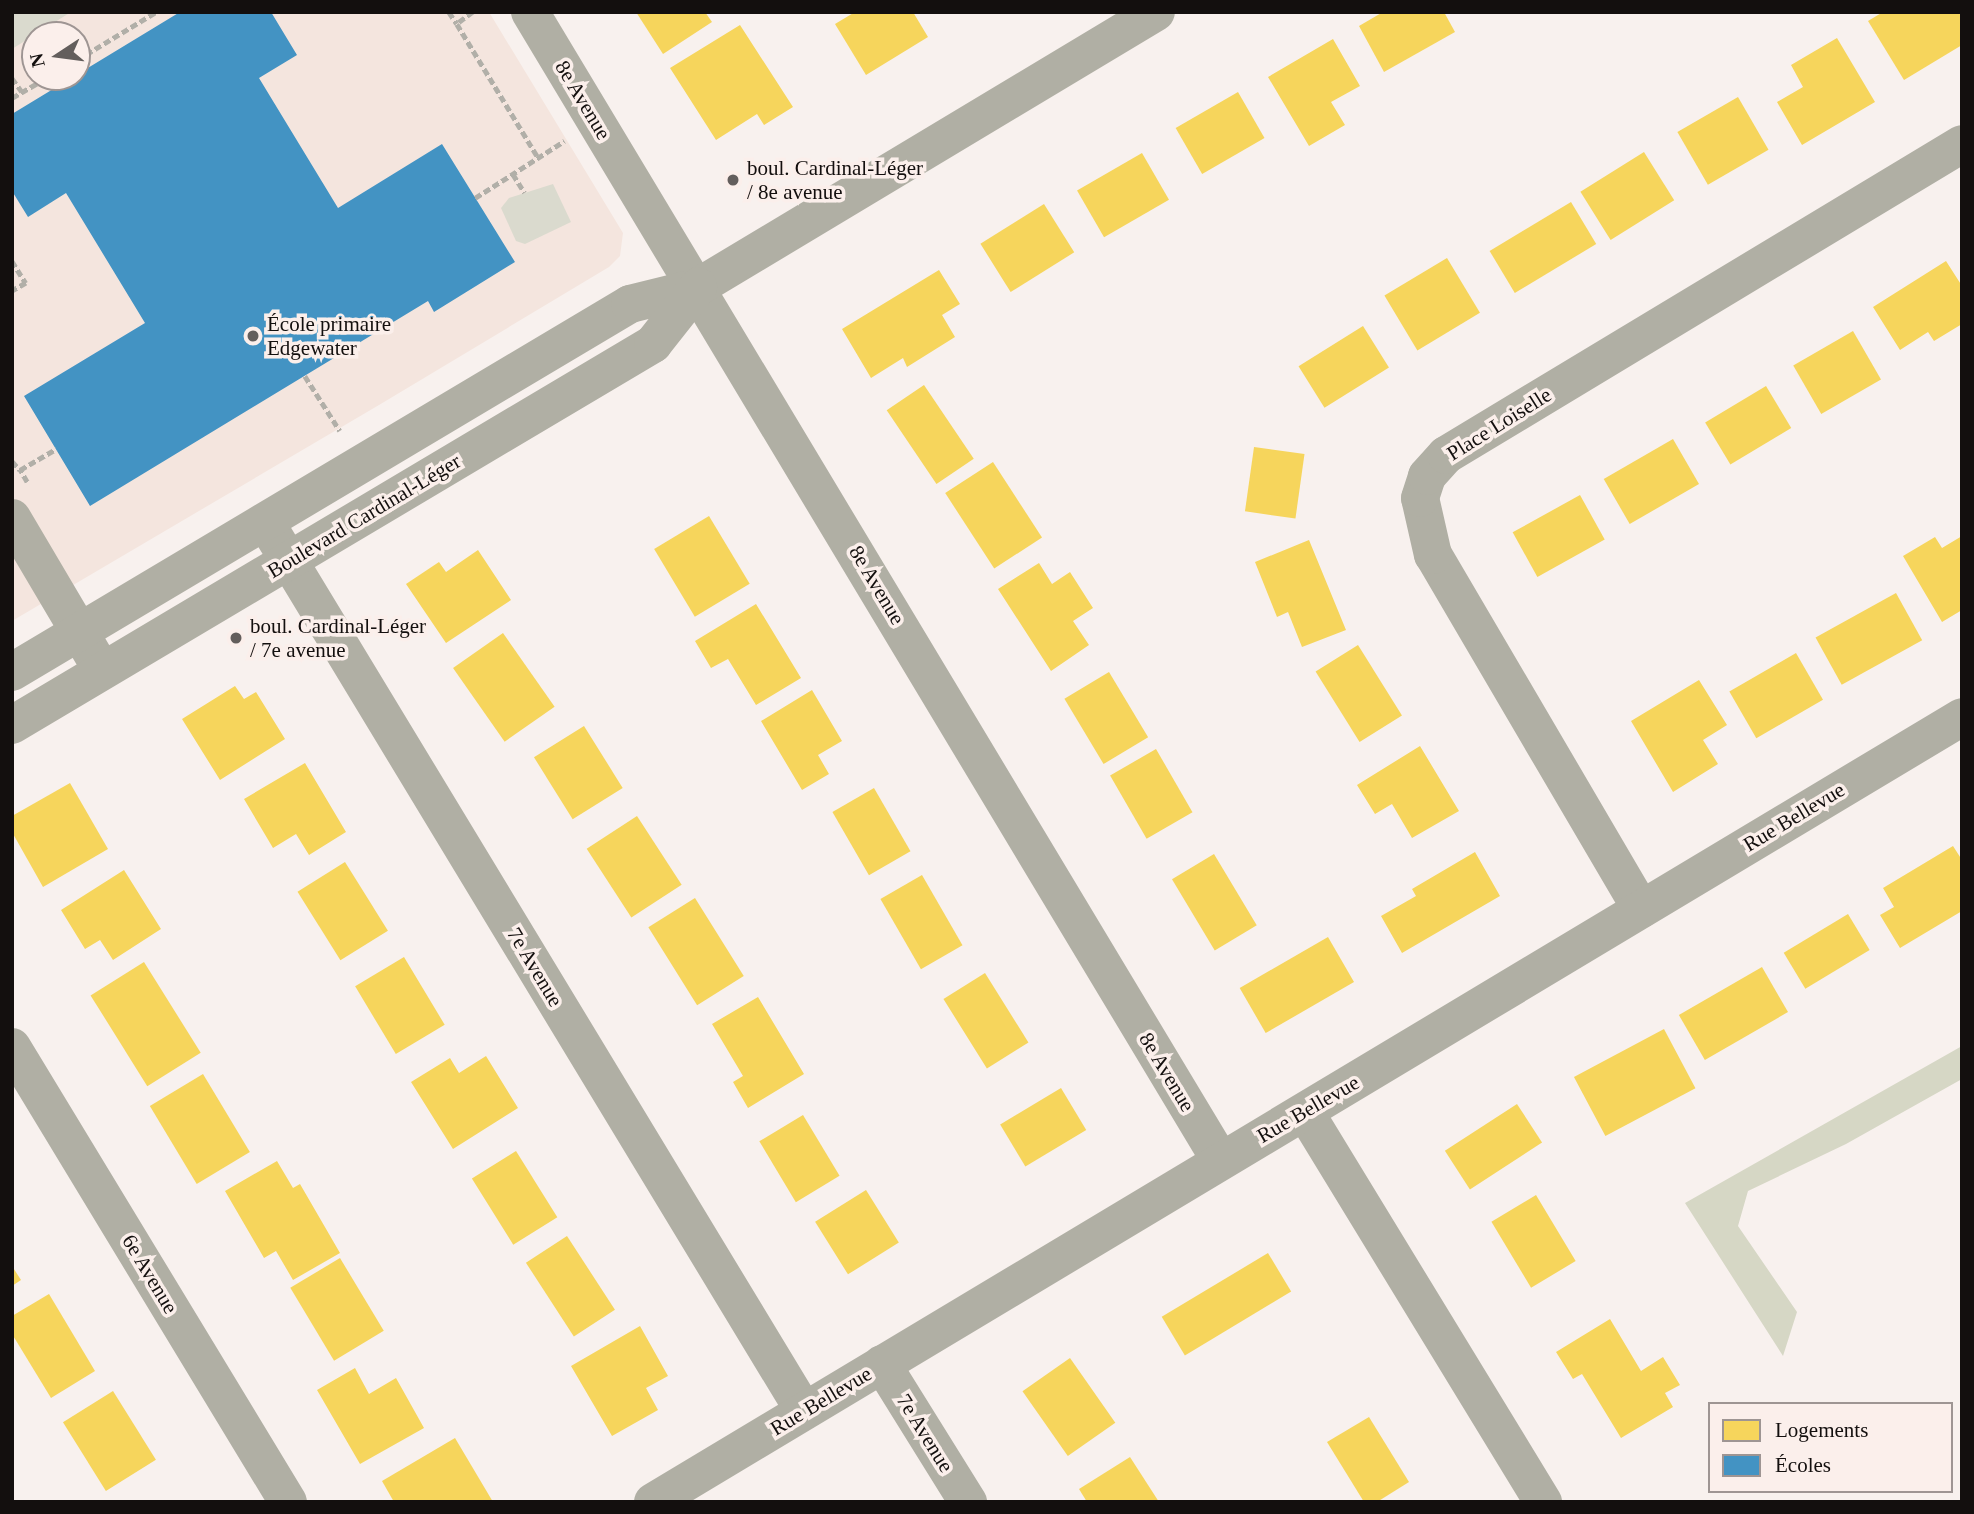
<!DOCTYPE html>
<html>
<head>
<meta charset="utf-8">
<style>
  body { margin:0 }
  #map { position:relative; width:1974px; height:1514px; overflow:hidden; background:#f8f1ee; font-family:Georgia,serif }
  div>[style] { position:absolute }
  .education>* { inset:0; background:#f4e5de }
  .green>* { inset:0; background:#dadace }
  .forest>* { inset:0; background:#d6d7c5 }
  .homes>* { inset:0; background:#f6d55c; transform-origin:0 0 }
  .schools>* { inset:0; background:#4393c3 }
  .path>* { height:4.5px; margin-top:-2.25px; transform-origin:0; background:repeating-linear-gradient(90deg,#b1afa8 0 7px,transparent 0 10.5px) }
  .minor>* { height:38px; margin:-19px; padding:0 19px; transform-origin:19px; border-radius:19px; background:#b0afa4 }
  .dots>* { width:19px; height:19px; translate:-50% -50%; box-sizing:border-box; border:4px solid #fbefeb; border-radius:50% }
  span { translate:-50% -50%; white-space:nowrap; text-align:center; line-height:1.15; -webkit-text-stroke:7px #fbefeb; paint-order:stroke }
  .street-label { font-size:21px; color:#130f0e }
  .poi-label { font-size:21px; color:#130f0e }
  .left { translate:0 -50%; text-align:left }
  .frame { position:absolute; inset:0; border:14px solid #130f0e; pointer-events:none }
  .legend { position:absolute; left:1708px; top:1402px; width:245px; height:91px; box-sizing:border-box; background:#fbefeb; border:2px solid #9e9593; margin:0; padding:9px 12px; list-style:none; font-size:21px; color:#130f0e }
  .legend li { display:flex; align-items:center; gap:14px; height:35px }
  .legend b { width:35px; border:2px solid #9e9593 }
  .north { position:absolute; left:21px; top:21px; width:70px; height:70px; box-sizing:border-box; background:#fbefeb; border:2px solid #9e9593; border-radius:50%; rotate:257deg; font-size:19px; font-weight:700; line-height:28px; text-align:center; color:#130f0e }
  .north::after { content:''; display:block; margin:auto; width:24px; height:32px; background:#635e5c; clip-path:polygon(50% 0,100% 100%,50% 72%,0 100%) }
</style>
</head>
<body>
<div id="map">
  <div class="education">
    <i style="clip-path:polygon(evenodd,12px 12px,489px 12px,623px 233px,620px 256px,609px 267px,379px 405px,12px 621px,12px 12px,35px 35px,77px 35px,77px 77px,35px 77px,35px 35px)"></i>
  </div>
  <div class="green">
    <i style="clip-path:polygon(12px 12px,71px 12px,12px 49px)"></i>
    <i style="clip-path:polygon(553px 184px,571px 222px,525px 244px,516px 241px,501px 208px,509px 198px)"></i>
  </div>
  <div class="forest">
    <i style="clip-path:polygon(1962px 1046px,1962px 1079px,1846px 1144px,1748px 1191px,1738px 1226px,1797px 1312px,1783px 1356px,1685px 1203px)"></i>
  </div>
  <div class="homes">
    <i style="clip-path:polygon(636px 12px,705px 12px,712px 22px,663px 54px)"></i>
    <i style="clip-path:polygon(855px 12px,913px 12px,928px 37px,866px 75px,835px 24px)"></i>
    <i style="clip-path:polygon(1383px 12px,1444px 12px,1455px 32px,1384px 72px,1359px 26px)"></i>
    <i style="clip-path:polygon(1883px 12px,1962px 12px,1962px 45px,1904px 80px,1868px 21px)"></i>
    <i style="clip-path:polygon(740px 25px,793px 107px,764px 125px,757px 114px,716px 140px,670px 68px)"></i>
    <i style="clip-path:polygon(1837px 38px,1875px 102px,1802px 145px,1777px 102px,1803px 87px,1791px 65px)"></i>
    <i style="clip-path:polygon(1333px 39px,1360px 86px,1331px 102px,1345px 125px,1309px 146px,1268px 77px)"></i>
    <i style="left:1238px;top:92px;width:53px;height:72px;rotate:60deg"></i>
    <i style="left:1738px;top:97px;width:61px;height:70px;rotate:60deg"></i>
    <i style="left:1644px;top:152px;width:57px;height:75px;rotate:58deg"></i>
    <i style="left:1142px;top:153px;width:54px;height:75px;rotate:60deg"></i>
    <i style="left:1571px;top:202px;width:49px;height:95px;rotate:59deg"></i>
    <i style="left:1044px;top:204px;width:57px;height:75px;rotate:58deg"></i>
    <i style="left:1447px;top:258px;width:64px;height:73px;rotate:59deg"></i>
    <i style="clip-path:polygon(1946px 261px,1962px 286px,1962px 324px,1934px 341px,1928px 332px,1900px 350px,1873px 307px)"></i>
    <i style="clip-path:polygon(939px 270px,960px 304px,942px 315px,955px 337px,907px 367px,903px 358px,871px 378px,842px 329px)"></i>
    <i style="left:1363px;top:326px;width:49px;height:76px;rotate:58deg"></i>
    <i style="left:1853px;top:331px;width:56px;height:69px;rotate:60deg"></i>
    <i style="left:924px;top:385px;width:89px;height:45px;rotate:56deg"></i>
    <i style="left:1766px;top:386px;width:49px;height:71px;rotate:59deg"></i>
    <i style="left:1673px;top:439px;width:52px;height:80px;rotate:60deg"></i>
    <i style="left:1254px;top:447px;width:51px;height:65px;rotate:8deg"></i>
    <i style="left:993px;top:462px;width:90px;height:57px;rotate:57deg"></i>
    <i style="left:1580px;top:495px;width:51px;height:77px;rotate:61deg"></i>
    <i style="left:709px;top:516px;width:79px;height:64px;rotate:59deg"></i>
    <i style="clip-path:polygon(1962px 536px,1962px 610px,1942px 622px,1903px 556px,1935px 537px,1942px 548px)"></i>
    <i style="clip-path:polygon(1309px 540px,1346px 630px,1302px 647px,1288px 612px,1277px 617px,1255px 562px)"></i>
    <i style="clip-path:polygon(478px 550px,511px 600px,446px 643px,406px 584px,439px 562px,446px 572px)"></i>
    <i style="clip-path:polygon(1039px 563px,1052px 584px,1070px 572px,1093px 608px,1073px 621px,1089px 645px,1051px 671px,998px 589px)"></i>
    <i style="left:1896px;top:593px;width:54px;height:92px;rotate:61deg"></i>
    <i style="clip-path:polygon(756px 604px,801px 678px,756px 705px,728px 659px,711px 668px,695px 641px)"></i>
    <i style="left:503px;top:633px;width:90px;height:61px;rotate:55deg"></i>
    <i style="left:1358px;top:645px;width:83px;height:50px;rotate:58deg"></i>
    <i style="left:1796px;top:653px;width:54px;height:77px;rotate:60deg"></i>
    <i style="left:1109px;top:672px;width:76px;height:52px;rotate:59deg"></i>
    <i style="clip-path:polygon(1699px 680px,1727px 725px,1703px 740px,1718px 764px,1673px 792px,1631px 721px)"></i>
    <i style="clip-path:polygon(235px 686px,244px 699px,256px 692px,285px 739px,220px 780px,182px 719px)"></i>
    <i style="clip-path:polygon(812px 690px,842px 741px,818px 755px,829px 774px,802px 790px,761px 721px)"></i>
    <i style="left:584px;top:726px;width:73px;height:59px;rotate:58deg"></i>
    <i style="clip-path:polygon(1420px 746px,1459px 811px,1412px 838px,1392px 804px,1375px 814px,1357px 785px)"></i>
    <i style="left:1156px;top:749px;width:73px;height:53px;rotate:60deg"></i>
    <i style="clip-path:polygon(305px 763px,346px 832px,309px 855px,296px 834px,273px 848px,244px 799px)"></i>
    <i style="clip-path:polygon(70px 783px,108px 849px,43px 887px,12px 832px,12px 816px)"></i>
    <i style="left:874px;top:788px;width:73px;height:48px;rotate:60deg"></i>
    <i style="left:637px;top:816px;width:82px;height:60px;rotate:57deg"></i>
    <i style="clip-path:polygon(1953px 846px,1962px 860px,1962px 911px,1900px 948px,1880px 915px,1894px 907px,1883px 888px)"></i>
    <i style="clip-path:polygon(1475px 852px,1500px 896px,1402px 953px,1381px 916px,1416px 896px,1412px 889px)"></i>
    <i style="left:1214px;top:854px;width:83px;height:49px;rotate:59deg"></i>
    <i style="left:345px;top:862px;width:81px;height:56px;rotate:58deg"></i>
    <i style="clip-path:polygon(124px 870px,161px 929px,113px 960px,100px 940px,85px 949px,61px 910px)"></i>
    <i style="left:922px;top:875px;width:81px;height:48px;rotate:60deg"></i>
    <i style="left:695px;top:898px;width:92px;height:55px;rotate:58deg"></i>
    <i style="left:1848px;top:914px;width:42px;height:75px;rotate:59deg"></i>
    <i style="left:1328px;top:937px;width:52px;height:102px;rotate:60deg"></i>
    <i style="left:404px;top:957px;width:79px;height:57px;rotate:59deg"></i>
    <i style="left:144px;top:962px;width:107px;height:63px;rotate:58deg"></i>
    <i style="left:1762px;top:967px;width:52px;height:96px;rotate:60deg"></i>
    <i style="left:985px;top:973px;width:82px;height:49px;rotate:58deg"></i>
    <i style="clip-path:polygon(758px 997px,804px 1074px,748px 1108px,733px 1082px,743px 1076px,712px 1024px)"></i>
    <i style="left:1664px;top:1029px;width:67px;height:102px;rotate:62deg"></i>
    <i style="clip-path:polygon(486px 1056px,518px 1108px,453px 1149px,411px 1082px,450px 1058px,459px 1073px)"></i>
    <i style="left:203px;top:1074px;width:91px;height:62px;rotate:59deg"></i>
    <i style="left:1061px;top:1088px;width:49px;height:71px;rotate:59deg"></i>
    <i style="left:1517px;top:1104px;width:46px;height:86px;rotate:57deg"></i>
    <i style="left:803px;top:1115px;width:71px;height:51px;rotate:59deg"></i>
    <i style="left:516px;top:1151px;width:78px;height:52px;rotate:58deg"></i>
    <i style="clip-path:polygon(277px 1161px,293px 1188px,300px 1184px,340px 1253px,293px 1280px,276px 1251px,264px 1258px,225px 1191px)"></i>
    <i style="left:866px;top:1190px;width:62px;height:60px;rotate:58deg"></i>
    <i style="left:1536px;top:1195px;width:77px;height:52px;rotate:59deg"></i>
    <i style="left:567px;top:1236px;width:88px;height:49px;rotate:57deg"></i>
    <i style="left:1268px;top:1253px;width:45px;height:124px;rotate:59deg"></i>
    <i style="left:340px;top:1258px;width:85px;height:58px;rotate:59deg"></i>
    <i style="clip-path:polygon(12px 1266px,21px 1280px,12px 1286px)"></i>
    <i style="clip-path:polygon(49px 1294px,95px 1371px,51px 1398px,12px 1334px,12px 1316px)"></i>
    <i style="clip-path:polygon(1610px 1319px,1641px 1371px,1663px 1357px,1680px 1385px,1665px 1393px,1673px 1407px,1621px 1438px,1582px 1374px,1573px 1379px,1556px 1352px)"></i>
    <i style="clip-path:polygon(640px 1326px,668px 1376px,646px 1388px,658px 1410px,612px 1436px,571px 1366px)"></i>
    <i style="left:1070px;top:1358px;width:79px;height:58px;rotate:55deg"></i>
    <i style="clip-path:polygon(355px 1368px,369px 1394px,396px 1378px,424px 1428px,360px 1464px,317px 1390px)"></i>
    <i style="left:113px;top:1391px;width:81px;height:59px;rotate:58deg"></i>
    <i style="clip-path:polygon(1369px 1417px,1409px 1482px,1377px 1502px,1364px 1502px,1327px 1442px)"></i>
    <i style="clip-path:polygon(455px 1438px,493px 1502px,394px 1502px,382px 1481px)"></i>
    <i style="clip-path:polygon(1130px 1457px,1159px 1502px,1087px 1502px,1079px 1489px)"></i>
  </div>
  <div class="schools">
    <i style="clip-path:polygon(180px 12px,271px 12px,297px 55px,259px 78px,338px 208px,442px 144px,515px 262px,434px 312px,428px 301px,90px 506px,24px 396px,145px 323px,66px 193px,28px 217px,12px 191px,12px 114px)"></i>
  </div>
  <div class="path">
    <i style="left:449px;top:12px;width:14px;rotate:56deg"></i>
    <i style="left:473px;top:12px;width:20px;rotate:143deg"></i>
    <i style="left:457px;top:24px;width:156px;rotate:58.7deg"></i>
    <i style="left:77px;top:60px;width:92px;rotate:-31.3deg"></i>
    <i style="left:12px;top:78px;width:17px;rotate:54deg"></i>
    <i style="left:12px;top:98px;width:42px;rotate:-30.3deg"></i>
    <i style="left:513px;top:174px;width:22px;rotate:58deg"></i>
    <i style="left:475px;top:198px;width:106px;rotate:-32.6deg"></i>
    <i style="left:12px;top:261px;width:26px;rotate:58deg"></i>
    <i style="left:26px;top:283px;width:16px;rotate:150deg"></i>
    <i style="left:305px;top:376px;width:65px;rotate:57.5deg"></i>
    <i style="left:12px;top:461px;width:12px;rotate:48deg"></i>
    <i style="left:27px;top:482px;width:14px;rotate:-120deg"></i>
    <i style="left:20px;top:470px;width:42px;rotate:-30.3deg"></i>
  </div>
  <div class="minor">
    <i style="left:530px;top:12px;width:1339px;rotate:58.99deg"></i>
    <i style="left:12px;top:518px;width:159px;rotate:59.4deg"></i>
    <i style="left:266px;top:523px;width:1038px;rotate:58.79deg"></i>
    <i style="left:12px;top:672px;width:719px;rotate:-30.77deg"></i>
    <i style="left:630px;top:304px;width:70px;rotate:-14deg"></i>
    <i style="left:698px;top:287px;width:534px;rotate:-30.98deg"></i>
    <i style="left:12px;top:725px;width:746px;rotate:-30.73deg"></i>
    <i style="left:653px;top:344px;width:73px;rotate:-51.7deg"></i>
    <i style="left:1641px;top:909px;width:411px;rotate:-120.4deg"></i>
    <i style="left:1433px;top:555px;width:58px;rotate:-102.8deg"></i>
    <i style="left:1420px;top:498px;width:23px;rotate:-72deg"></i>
    <i style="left:1427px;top:476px;width:28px;rotate:-48deg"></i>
    <i style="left:1446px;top:455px;width:602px;rotate:-31.08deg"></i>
    <i style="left:12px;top:1047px;width:532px;rotate:58.76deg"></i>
    <i style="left:1305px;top:1112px;width:457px;rotate:58.6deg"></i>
    <i style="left:882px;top:1364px;width:163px;rotate:58.1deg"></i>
    <i style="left:653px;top:1502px;width:1526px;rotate:-30.95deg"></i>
  </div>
  <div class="dots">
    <i style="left:733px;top:180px;background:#635e5c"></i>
    <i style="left:253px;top:336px;background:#635e5c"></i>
    <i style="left:236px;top:638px;background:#635e5c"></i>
  </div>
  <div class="street-label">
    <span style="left:583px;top:100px;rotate:59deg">8e Avenue</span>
    <span style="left:1499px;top:424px;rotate:-32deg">Place Loiselle</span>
    <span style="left:364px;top:516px;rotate:-31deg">Boulevard Cardinal-Léger</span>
    <span style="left:877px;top:585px;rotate:59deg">8e Avenue</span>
    <span style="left:1794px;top:817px;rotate:-31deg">Rue Bellevue</span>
    <span style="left:535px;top:967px;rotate:59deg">7e Avenue</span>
    <span style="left:1167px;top:1072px;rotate:59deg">8e Avenue</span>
    <span style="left:1308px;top:1109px;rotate:-30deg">Rue Bellevue</span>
    <span style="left:150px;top:1274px;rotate:59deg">6e Avenue</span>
    <span style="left:821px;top:1401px;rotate:-31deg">Rue Bellevue</span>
    <span style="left:925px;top:1433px;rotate:58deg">7e Avenue</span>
  </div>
  <div class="poi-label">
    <span class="left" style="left:747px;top:180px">boul. Cardinal-Léger<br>/ 8e avenue</span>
    <span class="left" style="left:267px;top:336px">École primaire<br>Edgewater</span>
    <span class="left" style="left:250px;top:638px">boul. Cardinal-Léger<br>/ 7e avenue</span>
  </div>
  <div class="frame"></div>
  <ul class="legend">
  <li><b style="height:19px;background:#f6d55c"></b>Logements</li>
  <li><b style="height:19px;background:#4393c3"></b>Écoles</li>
  </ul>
  <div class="north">N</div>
</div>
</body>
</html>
